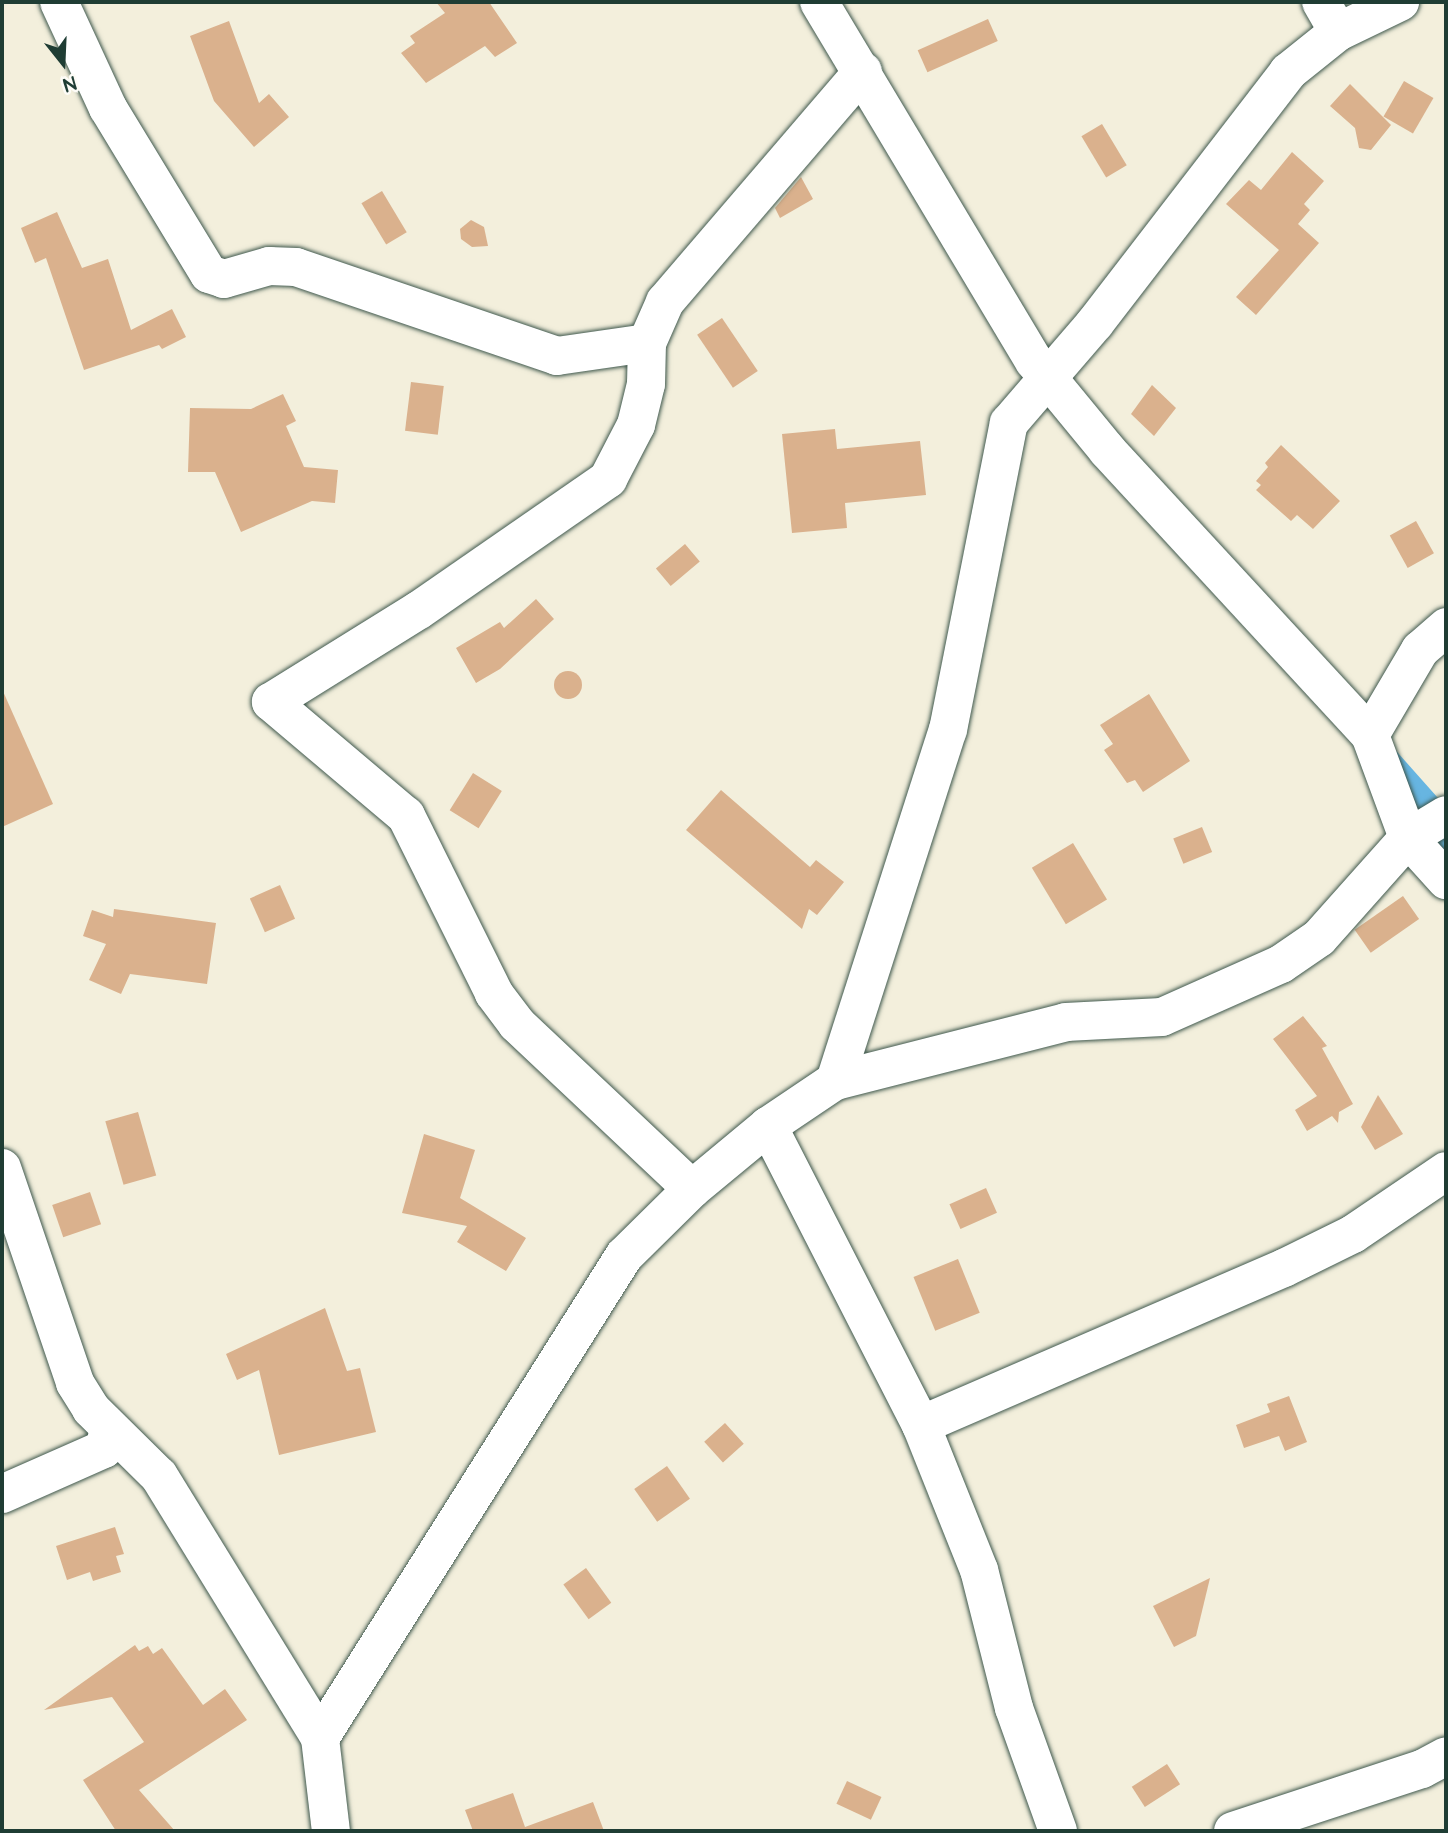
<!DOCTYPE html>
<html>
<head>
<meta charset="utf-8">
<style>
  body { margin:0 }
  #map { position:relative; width:1448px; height:1833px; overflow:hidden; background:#f3efdc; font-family:"Architects Daughter",sans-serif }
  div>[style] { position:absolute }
  .canal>* { height:33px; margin:-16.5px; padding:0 16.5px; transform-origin:16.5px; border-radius:16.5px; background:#67b5e1 }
  .building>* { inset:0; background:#dab18d; transform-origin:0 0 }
  .round { border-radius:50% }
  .roads { filter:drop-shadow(0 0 2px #3f584d) drop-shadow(0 0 2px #3f584d) }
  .minor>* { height:38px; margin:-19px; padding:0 19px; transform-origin:19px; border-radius:19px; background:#fff }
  span { translate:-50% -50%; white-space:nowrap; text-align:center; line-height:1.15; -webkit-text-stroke:6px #fdfcf7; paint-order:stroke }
  .frame { position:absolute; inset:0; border:4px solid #1f3d34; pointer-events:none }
  .north { position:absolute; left:28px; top:28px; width:70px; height:70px; -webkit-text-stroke:5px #fdfcf7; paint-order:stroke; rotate:162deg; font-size:19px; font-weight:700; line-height:28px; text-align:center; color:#1f3d34 }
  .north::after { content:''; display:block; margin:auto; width:24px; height:32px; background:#1f3d34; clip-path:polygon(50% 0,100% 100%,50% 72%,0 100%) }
</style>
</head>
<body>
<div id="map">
  <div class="canal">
    <i style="left:1383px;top:761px;width:95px;rotate:48.4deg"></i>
  </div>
  <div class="building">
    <i style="clip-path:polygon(436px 2px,489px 2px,517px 43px,495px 57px,485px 46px,426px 83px,401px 53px,415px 43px,410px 36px,445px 13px)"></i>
    <i style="left:988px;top:19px;width:24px;height:77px;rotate:66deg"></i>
    <i style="clip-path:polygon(229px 21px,259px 103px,269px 94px,289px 117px,254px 147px,214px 101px,190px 36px)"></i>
    <i style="left:1404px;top:81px;width:34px;height:41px;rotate:30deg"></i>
    <i style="clip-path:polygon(1350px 84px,1391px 125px,1371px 150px,1359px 148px,1355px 128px,1330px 106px)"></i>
    <i style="left:1102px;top:124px;width:48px;height:24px;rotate:59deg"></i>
    <i style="clip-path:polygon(1292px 152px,1324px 181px,1304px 204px,1310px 210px,1298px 224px,1319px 243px,1256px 315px,1236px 297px,1279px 250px,1226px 204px,1249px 180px,1261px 190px)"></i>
    <i style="clip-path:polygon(801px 177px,813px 199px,780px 218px,775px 208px)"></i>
    <i style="left:382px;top:191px;width:48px;height:24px;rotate:59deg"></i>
    <i style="clip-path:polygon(57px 212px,82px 268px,108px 259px,131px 330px,172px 309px,186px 337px,162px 349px,159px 345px,84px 370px,46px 258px,35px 263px,21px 228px)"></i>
    <i style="clip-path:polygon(471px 220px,484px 227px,488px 246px,472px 247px,461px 239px,460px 229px)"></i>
    <i style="left:722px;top:318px;width:64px;height:30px;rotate:56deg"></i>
    <i style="left:411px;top:382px;width:33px;height:49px;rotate:7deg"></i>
    <i style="clip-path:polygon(1152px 385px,1176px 408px,1154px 436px,1131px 414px)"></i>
    <i style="clip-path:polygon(283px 394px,296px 421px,286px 426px,304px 467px,338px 470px,335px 503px,312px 501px,241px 532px,215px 472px,188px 472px,190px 408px,251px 409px)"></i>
    <i style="clip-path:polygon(835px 429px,837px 449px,920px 441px,926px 495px,845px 503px,847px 528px,792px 533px,782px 434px)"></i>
    <i style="clip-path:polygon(1281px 445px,1340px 501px,1313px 529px,1297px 515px,1291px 521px,1256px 490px,1261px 485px,1256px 481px,1268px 467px,1265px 463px)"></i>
    <i style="left:1416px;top:521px;width:37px;height:30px;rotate:61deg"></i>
    <i style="left:685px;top:544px;width:23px;height:38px;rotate:50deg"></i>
    <i style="clip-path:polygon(536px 599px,554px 619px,500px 669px,476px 683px,456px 648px,500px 622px,504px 628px)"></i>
    <i class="round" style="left:554px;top:671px;width:28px;height:28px"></i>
    <i style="clip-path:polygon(2px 689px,53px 804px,2px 827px)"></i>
    <i style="clip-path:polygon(1149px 694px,1190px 761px,1143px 792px,1135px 780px,1127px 783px,1104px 750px,1113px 744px,1100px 725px)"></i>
    <i style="left:473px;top:773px;width:34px;height:44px;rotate:32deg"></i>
    <i style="clip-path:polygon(721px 790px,810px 867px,816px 860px,844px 882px,817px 915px,809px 909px,802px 929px,686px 830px)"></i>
    <i style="left:1202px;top:827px;width:27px;height:31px;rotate:68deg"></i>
    <i style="left:1073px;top:843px;width:66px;height:48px;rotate:59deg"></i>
    <i style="left:280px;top:885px;width:37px;height:33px;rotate:66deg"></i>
    <i style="left:1403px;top:896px;width:28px;height:59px;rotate:55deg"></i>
    <i style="clip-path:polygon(114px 909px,216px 923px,207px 984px,130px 974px,121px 994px,89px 980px,106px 944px,83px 936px,92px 910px,113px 917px)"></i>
    <i style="clip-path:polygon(1303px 1016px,1327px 1046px,1322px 1048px,1353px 1104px,1339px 1112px,1338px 1123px,1332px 1116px,1307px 1131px,1295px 1110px,1317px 1096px,1273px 1039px)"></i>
    <i style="clip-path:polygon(1378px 1095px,1403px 1134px,1375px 1150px,1361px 1127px)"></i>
    <i style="left:138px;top:1112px;width:66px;height:34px;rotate:74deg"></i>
    <i style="clip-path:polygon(424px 1134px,475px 1150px,460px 1198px,526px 1238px,506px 1271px,457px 1242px,467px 1226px,402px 1213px)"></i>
    <i style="left:986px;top:1188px;width:27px;height:40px;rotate:66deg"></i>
    <i style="left:90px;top:1192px;width:34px;height:40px;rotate:71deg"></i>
    <i style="left:958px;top:1259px;width:58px;height:48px;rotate:68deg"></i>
    <i style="clip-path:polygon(325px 1308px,347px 1371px,360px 1368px,376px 1432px,279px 1455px,259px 1370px,237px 1380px,226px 1354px)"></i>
    <i style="clip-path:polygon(1289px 1396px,1307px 1442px,1285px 1451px,1279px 1436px,1244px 1448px,1236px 1425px,1270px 1412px,1267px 1404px)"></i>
    <i style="left:725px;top:1423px;width:28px;height:28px;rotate:48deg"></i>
    <i style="left:667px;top:1466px;width:40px;height:40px;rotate:55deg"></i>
    <i style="clip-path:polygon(115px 1527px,124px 1554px,116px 1556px,121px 1572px,93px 1581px,90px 1572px,67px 1580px,56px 1546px)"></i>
    <i style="left:586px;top:1568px;width:43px;height:28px;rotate:54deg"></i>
    <i style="clip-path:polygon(1210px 1578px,1196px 1636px,1174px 1647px,1153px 1606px)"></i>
    <i style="clip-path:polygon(135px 1645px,139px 1651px,148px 1646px,153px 1654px,162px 1648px,203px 1705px,225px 1689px,247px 1720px,139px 1790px,175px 1831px,116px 1831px,83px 1780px,144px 1742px,112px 1697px,44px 1710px)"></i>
    <i style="left:1167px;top:1764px;width:24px;height:42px;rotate:57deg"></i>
    <i style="left:847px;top:1781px;width:38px;height:25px;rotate:25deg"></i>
    <i style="clip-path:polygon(513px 1793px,525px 1827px,593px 1802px,604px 1831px,473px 1831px,465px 1810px)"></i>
  </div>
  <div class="roads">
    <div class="minor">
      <i style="left:59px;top:2px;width:117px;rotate:65.2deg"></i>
      <i style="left:108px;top:108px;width:194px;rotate:58.7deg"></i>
      <i style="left:209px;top:274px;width:16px;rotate:18deg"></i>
      <i style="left:224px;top:279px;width:47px;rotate:-16.1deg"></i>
      <i style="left:269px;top:266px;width:27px;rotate:2deg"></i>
      <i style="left:296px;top:267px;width:276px;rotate:18.8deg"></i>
      <i style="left:557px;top:356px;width:91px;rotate:-8.2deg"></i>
      <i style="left:819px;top:2px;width:418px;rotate:59.1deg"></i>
      <i style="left:1034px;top:361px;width:115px;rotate:50.6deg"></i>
      <i style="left:1107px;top:450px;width:388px;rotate:47.3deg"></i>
      <i style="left:1370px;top:735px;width:110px;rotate:69.7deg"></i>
      <i style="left:1408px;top:838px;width:57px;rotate:47.9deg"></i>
      <i style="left:1321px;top:2px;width:34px;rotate:60deg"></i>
      <i style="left:1370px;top:735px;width:99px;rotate:-59.5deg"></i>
      <i style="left:1420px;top:650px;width:35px;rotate:-41deg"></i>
      <i style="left:835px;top:1081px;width:238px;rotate:-14.3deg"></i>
      <i style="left:1066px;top:1022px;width:96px;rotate:-3deg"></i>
      <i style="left:1162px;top:1017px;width:130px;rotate:-24deg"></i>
      <i style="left:1281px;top:964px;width:46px;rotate:-34.4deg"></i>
      <i style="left:1319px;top:938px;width:134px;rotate:-48.3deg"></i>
      <i style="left:1408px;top:838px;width:44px;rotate:-31.2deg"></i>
      <i style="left:2px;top:1168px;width:227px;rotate:71.2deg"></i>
      <i style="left:75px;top:1383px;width:31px;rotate:58deg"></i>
      <i style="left:91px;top:1409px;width:95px;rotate:44.6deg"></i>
      <i style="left:159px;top:1476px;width:308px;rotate:58.4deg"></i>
      <i style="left:320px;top:1738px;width:94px;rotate:83.3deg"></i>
      <i style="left:692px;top:1189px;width:241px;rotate:-136.7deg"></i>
      <i style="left:517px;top:1024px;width:39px;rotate:-127deg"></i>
      <i style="left:494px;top:993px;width:198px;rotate:-116.4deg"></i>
      <i style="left:406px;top:816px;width:177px;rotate:-139.8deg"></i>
      <i style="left:271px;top:702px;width:174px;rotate:-31.9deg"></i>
      <i style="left:419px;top:610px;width:230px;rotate:-34.7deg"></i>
      <i style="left:608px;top:479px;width:61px;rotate:-62.6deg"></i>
      <i style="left:636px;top:425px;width:42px;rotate:-76.3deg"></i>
      <i style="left:646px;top:384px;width:41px;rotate:-88.6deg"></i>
      <i style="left:647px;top:343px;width:45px;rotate:-66.3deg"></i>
      <i style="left:665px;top:302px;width:304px;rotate:-49.4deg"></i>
      <i style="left:921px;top:1425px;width:395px;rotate:-23.4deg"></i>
      <i style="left:1284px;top:1268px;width:77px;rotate:-26.2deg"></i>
      <i style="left:1353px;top:1234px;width:112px;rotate:-34.1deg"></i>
      <i style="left:2px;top:1494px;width:111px;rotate:-23.8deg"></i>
      <i style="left:104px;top:1449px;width:21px;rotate:-76deg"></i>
      <i style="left:320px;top:1738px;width:570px;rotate:-57.76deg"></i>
      <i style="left:624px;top:1256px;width:95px;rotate:-44.6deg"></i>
      <i style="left:692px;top:1189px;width:99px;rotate:-39.7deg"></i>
      <i style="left:1058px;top:1831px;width:131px;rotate:-109.7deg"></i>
      <i style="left:1014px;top:1708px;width:142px;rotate:-104.2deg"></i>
      <i style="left:979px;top:1570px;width:156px;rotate:-111.8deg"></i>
      <i style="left:921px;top:1425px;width:336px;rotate:-117.1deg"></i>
      <i style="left:768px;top:1126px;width:81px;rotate:-33.9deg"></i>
      <i style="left:835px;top:1081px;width:369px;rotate:-72.2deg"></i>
      <i style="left:948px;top:730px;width:313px;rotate:-78.8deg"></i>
      <i style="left:1009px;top:423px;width:132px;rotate:-49.3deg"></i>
      <i style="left:1095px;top:323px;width:317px;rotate:-52.4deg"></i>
      <i style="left:1288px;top:72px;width:64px;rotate:-38.7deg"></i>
      <i style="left:1338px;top:32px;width:69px;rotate:-25.8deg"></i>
      <i style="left:1233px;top:1831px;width:199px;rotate:-18.2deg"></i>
      <i style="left:1422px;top:1769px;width:27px;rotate:-28deg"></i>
    </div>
  </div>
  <div class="frame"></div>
  <div class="north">N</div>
</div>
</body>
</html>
